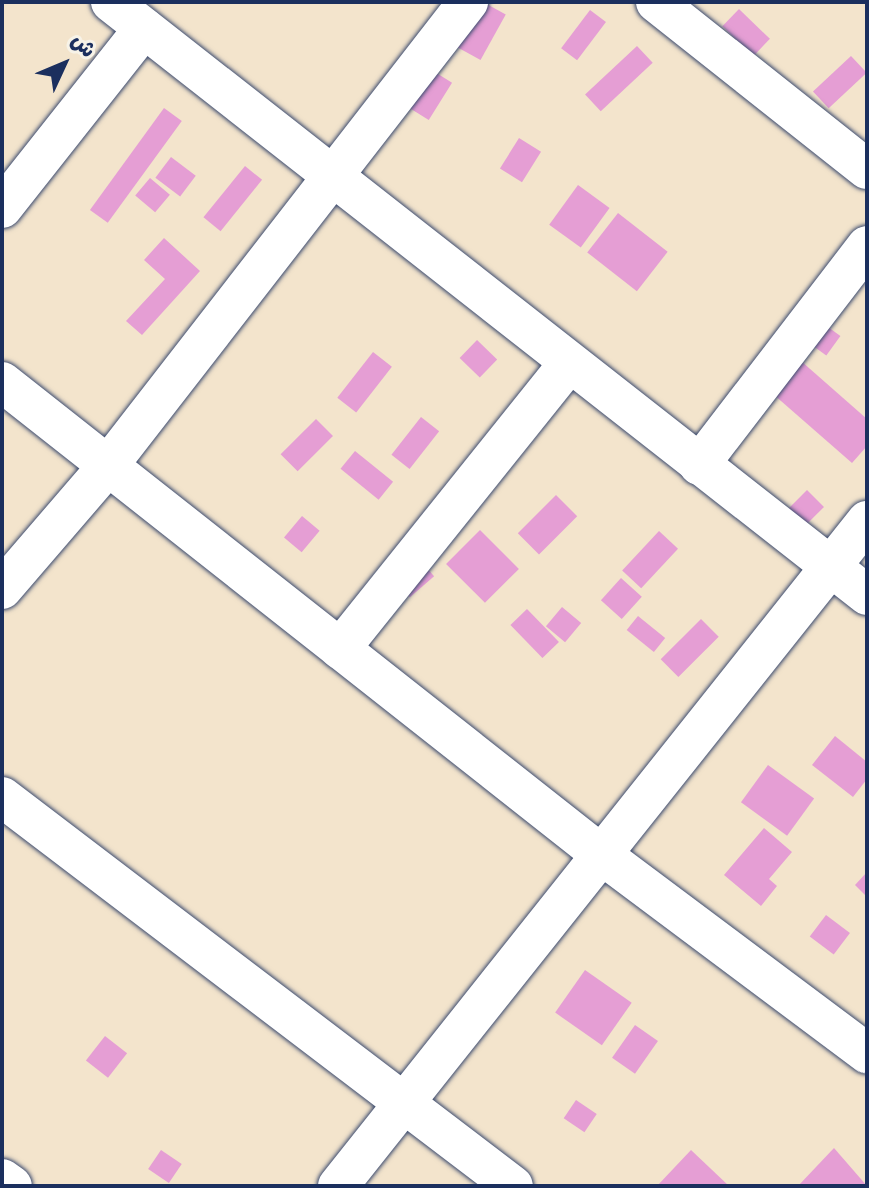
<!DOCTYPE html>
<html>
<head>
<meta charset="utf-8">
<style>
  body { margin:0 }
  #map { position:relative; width:869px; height:1188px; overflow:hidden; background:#f3e4cc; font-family:"Gochi Hand","Playpen Sans Arabic",sans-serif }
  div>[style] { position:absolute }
  .building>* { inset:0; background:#e59ed4; transform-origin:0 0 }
  .roads { filter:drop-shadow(0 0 2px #3b4a6e) drop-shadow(0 0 2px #3b4a6e) }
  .street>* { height:40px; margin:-20px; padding:0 20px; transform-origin:20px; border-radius:20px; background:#fff }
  span { translate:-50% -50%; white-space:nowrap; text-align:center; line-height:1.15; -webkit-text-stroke:6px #f7f3e8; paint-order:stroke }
  .frame { position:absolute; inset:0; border:4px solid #1b2f5e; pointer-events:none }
  .north { position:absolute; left:24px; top:24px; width:80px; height:80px; -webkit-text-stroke:6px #f7f3e8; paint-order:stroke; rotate:46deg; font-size:22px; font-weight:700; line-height:32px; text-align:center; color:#1b2f5e }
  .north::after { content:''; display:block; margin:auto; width:28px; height:36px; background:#1b2f5e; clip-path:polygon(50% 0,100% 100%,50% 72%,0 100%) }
</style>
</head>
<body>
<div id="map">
  <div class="building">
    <i style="left:483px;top:2px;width:26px;height:52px;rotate:29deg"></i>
    <i style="left:739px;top:9px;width:43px;height:24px;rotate:44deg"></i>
    <i style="left:590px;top:10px;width:20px;height:48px;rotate:37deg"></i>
    <i style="left:637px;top:46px;width:23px;height:71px;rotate:47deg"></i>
    <i style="left:851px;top:56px;width:23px;height:52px;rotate:47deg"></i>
    <i style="left:430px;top:69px;width:26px;height:44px;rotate:32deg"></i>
    <i style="left:164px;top:108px;width:22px;height:126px;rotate:36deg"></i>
    <i style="left:519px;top:138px;width:26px;height:36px;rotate:32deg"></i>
    <i style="left:171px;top:157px;width:31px;height:26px;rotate:37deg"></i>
    <i style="left:245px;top:166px;width:22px;height:66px;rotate:39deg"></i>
    <i style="left:150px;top:178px;width:26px;height:23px;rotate:40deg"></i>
    <i style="left:578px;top:185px;width:39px;height:49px;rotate:36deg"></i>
    <i style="left:618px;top:213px;width:63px;height:50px;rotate:38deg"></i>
    <i style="clip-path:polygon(164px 238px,200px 271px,142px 335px,126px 321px,165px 279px,144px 260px)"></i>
    <i style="left:821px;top:322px;width:24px;height:24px;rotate:36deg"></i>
    <i style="left:477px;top:340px;width:28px;height:25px;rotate:44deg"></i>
    <i style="left:373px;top:352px;width:24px;height:58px;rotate:38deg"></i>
    <i style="clip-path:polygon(801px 361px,867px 419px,867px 446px,852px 463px,773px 394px)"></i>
    <i style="left:421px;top:417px;width:23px;height:48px;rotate:38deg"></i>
    <i style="left:316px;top:419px;width:24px;height:50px;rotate:45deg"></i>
    <i style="left:355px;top:451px;width:49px;height:23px;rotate:39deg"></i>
    <i style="left:807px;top:490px;width:24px;height:26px;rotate:45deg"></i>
    <i style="left:556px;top:495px;width:30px;height:54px;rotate:45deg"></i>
    <i style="left:302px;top:516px;width:23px;height:28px;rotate:40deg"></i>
    <i style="left:480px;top:530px;width:55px;height:48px;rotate:45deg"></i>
    <i style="left:659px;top:531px;width:26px;height:54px;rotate:43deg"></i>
    <i style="left:419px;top:559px;width:23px;height:32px;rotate:49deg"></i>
    <i style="left:621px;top:578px;width:28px;height:30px;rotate:42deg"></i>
    <i style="left:562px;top:607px;width:25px;height:25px;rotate:40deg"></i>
    <i style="left:527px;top:609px;width:46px;height:23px;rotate:46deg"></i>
    <i style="left:638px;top:616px;width:35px;height:18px;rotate:39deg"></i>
    <i style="left:701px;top:619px;width:25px;height:57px;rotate:45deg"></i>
    <i style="clip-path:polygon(835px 736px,867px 762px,867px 779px,853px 797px,812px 765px)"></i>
    <i style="left:768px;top:765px;width:57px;height:46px;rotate:36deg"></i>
    <i style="clip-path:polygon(764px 828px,792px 852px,769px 879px,777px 886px,761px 906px,724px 875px)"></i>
    <i style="clip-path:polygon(867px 872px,867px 897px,855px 885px)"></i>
    <i style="left:826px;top:915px;width:30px;height:27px;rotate:37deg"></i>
    <i style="left:585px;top:970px;width:57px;height:52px;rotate:35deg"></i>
    <i style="left:635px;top:1025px;width:28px;height:40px;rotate:35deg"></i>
    <i style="left:105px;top:1036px;width:28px;height:31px;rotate:38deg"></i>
    <i style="left:576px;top:1100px;width:25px;height:22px;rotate:34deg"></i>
    <i style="clip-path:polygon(834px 1148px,867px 1186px,798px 1186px)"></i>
    <i style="left:161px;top:1150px;width:25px;height:23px;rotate:34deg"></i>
    <i style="clip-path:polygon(691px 1150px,729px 1186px,657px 1186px)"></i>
  </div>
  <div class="roads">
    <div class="street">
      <i style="left:111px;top:2px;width:961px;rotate:38.11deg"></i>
      <i style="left:656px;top:2px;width:269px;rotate:38.4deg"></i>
      <i style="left:2px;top:208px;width:229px;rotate:-51.7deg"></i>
      <i style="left:2px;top:382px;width:759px;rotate:38.26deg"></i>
      <i style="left:598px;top:852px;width:336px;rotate:36.8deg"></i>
      <i style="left:699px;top:465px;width:276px;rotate:-52.5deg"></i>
      <i style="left:2px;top:589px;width:161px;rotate:-49.3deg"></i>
      <i style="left:107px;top:467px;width:589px;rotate:-52.18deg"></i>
      <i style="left:340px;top:649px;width:366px;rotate:-51.3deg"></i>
      <i style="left:2px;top:797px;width:642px;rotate:37.28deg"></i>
      <i style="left:2px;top:1179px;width:12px;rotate:35deg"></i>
      <i style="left:338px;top:1186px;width:850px;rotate:-51.5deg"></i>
    </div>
  </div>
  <div class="frame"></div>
  <div class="north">ش</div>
</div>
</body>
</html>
